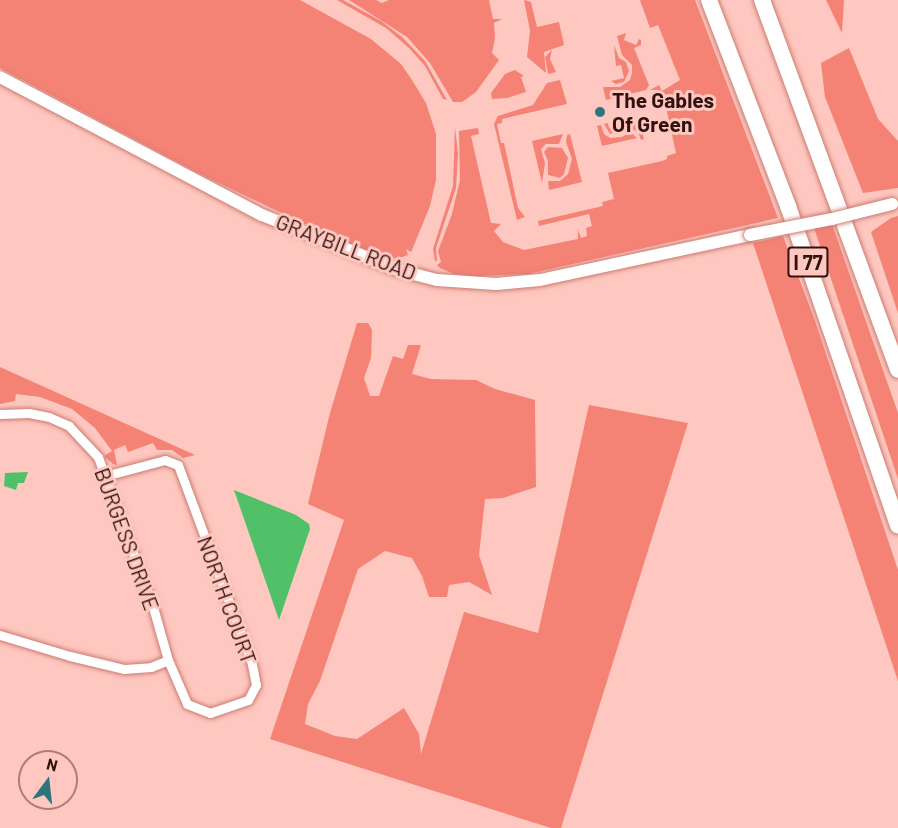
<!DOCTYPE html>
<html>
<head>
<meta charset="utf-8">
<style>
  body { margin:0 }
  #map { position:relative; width:898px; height:828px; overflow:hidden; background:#fec7bf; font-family:Barlow,sans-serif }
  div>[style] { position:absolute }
  .green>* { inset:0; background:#f48376 }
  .water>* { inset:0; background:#50c168 }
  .roads { filter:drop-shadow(0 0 2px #ce7b70) drop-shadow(0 0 2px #ce7b70) }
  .street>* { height:9px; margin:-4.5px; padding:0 4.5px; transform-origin:4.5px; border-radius:4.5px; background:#fff }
  .secondary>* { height:12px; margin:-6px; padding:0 6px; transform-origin:6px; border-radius:6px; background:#fff }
  .highway>* { height:16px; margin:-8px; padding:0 8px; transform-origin:8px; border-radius:8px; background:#fff }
  .bridges { filter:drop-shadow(0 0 2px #ce7b70) drop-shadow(0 0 2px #ce7b70) }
  .secondary-bridge>* { height:12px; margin:-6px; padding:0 6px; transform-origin:6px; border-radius:6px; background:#fff }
  .dots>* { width:16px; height:16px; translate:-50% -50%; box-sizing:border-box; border:3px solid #fec7bf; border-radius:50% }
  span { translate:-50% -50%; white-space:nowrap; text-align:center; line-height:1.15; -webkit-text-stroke:6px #fec7bf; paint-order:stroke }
  .shield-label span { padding:2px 4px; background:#fec7bf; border:2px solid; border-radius:4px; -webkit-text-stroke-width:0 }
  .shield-label { font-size:20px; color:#31110d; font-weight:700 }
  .poi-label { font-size:21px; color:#31110d; font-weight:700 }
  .left { translate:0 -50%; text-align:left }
  .street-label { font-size:21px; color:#31110d }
  .north { position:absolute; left:18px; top:750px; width:60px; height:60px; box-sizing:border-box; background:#fec7bf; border:2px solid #ac7e78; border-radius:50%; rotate:15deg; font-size:16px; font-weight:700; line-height:24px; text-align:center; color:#31110d }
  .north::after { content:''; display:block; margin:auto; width:21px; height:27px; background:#2c747e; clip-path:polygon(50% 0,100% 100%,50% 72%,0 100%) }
</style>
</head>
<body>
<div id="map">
  <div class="green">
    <i style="clip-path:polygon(0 0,300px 0,371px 39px,401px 64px,412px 80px,426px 103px,436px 134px,436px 180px,430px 206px,412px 250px,411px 252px,406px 249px,408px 255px,399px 258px,386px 258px,315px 229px,200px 174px,0 68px)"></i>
    <i style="clip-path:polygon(337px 0,343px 0,381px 21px,402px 37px,425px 61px,447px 100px,443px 99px,425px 66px,409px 48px,386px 28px)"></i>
    <i style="clip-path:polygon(349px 0,376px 0,382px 3px,389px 0,489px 0,493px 19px,502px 19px,494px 23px,495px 38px,492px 53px,499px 60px,476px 92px,462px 102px,453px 102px,430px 63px,407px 37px)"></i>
    <i style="clip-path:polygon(524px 0,531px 2px,537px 27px,559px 22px,564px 45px,544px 52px,546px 73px,527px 57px,530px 31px)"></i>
    <i style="clip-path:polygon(640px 0,695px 0,778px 218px,528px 274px,477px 276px,454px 274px,440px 268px,437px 265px,441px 262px,438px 251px,452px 214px,460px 180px,459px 131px,478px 128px,479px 134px,471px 136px,491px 223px,501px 224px,494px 231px,503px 242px,524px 250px,578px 239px,578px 230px,581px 238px,587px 236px,586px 228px,592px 226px,589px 214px,539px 226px,538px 221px,603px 206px,602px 202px,614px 199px,608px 173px,662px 161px,667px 159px,667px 156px,676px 153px,663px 94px,660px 95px,658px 90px,650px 90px,659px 85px,662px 91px,680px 80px,658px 25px,650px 28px)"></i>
    <i style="clip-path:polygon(826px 0,844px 0,842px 33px)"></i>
    <i style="clip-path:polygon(626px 33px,624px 40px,636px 45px,639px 39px,641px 40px,641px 45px,634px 48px,649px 85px,646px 90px,606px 100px,603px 87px,620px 87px,630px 80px,632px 73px,632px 65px,622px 55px,617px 36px)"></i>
    <i style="clip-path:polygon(614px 45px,619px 58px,626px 62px,629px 71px,624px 82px,616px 84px,611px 81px,624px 78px,621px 65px,616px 66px)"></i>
    <i style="clip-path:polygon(849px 48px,878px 119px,898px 141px,898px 188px,863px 193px,825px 97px,821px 63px)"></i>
    <i style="clip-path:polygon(552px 50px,550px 59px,556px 72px,548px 74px,545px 57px)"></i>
    <i style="clip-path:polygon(515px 70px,524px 76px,521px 77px,526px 92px,507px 98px,492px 99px,491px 93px,505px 74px)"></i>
    <i style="clip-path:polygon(560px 80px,567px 104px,502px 119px,502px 123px,497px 124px,501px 143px,504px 143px,518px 208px,525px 217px,517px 220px,494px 124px,498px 116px,533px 105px,547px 83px)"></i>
    <i style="clip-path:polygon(640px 121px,644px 139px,641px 140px,638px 132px,630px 128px,610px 134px,604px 124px,608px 123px,609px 128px)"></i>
    <i style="clip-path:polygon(601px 125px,604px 134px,610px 138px,622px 137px,630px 132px,637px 138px,602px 146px,597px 126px)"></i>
    <i style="clip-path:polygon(455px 127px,458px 154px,456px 188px,436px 248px,437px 261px,435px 261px,433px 249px,453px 186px)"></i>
    <i style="clip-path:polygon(563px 134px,559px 144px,546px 144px,541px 149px,545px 163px,542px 183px,532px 141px)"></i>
    <i style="clip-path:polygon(570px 134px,582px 182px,549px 190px,548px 181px,560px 181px,568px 174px,572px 159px,566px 142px,567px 135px)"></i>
    <i style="clip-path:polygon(548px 147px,562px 148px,568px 158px,564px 174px,560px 178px,548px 175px,548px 161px,544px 152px)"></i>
    <i style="clip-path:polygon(898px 216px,898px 313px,871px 232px,891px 218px)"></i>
    <i style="clip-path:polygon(832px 224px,898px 413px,898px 479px,814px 228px)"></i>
    <i style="clip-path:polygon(783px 236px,814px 318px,898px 570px,898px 681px,753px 243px)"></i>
    <i style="clip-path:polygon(357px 323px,368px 323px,372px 330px,371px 358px,364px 378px,370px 396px,379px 396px,393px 356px,403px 359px,408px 345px,421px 345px,412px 374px,431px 379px,476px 380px,495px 389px,535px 400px,536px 487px,503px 498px,485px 499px,479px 555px,492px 595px,469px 582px,449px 585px,447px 597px,429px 597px,422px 576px,412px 558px,385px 551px,358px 569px,320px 681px,308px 704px,305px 724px,335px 736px,357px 739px,404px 708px,419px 734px,421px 754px,464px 612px,538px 633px,589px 405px,688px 423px,561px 828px,551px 828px,270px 739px,344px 520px,308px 504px,330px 413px)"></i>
    <i style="clip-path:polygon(0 367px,195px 455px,183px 458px,172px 450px,157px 450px,153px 443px,128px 452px,125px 445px,114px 450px,117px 465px,113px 464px,104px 456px,112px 451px,95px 428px,72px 409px,40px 397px,16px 394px,15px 401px,0 404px)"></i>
  </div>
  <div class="water">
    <i style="clip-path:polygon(28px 472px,24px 483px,18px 483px,16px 490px,4px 486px,5px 473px)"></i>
    <i style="clip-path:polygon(234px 490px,296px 515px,309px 524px,310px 529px,279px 620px)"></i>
  </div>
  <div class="roads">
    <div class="street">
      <i style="left:0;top:414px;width:29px;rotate:-2deg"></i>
      <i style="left:29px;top:413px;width:20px;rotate:11deg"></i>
      <i style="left:49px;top:417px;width:22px;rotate:24deg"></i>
      <i style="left:69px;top:426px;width:42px;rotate:46.9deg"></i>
      <i style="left:98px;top:457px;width:160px;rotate:69.9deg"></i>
      <i style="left:153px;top:607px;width:55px;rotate:74.2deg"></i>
      <i style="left:168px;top:660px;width:48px;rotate:66.6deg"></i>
      <i style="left:187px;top:704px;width:25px;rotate:21deg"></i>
      <i style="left:210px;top:713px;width:40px;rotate:-18.9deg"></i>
      <i style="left:248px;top:700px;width:17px;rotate:-62deg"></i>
      <i style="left:256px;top:685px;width:21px;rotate:-101deg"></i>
      <i style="left:252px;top:664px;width:212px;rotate:-110.4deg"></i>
      <i style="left:178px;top:465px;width:14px;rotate:-159deg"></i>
      <i style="left:165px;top:460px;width:62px;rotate:165.1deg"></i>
      <i style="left:0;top:635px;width:73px;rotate:16.7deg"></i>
      <i style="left:70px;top:656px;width:56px;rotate:13.5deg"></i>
      <i style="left:124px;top:669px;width:27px;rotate:-4deg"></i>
      <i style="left:151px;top:667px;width:18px;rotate:-22deg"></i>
    </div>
    <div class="secondary">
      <i style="left:0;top:77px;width:296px;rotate:27.8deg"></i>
      <i style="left:262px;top:215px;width:147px;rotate:22deg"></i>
      <i style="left:398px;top:270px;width:40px;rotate:14.4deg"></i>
      <i style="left:437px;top:280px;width:59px;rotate:3.9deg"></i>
      <i style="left:496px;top:284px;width:44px;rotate:-5.2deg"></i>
      <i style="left:540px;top:280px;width:215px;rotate:-12.1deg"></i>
    </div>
    <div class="highway">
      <i style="left:709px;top:0;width:221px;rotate:69deg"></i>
      <i style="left:788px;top:206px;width:338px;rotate:71deg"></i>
      <i style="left:762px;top:0;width:394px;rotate:69.8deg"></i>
    </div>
  </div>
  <div class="bridges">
    <div class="secondary-bridge">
      <i style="left:750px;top:235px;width:84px;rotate:-11deg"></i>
      <i style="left:832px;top:219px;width:62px;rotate:-14deg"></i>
    </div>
  </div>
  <div class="dots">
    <i style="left:600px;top:112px;background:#2c747e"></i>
  </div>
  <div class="shield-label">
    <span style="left:808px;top:262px">I 77</span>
  </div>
  <div class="poi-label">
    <span class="left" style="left:612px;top:112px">The Gables<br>Of Green</span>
  </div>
  <div class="street-label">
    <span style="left:346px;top:247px;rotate:21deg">GRAYBILL ROAD</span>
    <span style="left:127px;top:539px;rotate:70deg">BURGESS DRIVE</span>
    <span style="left:227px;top:600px;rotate:70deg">NORTH COURT</span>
  </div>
  <div class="north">N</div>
</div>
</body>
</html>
